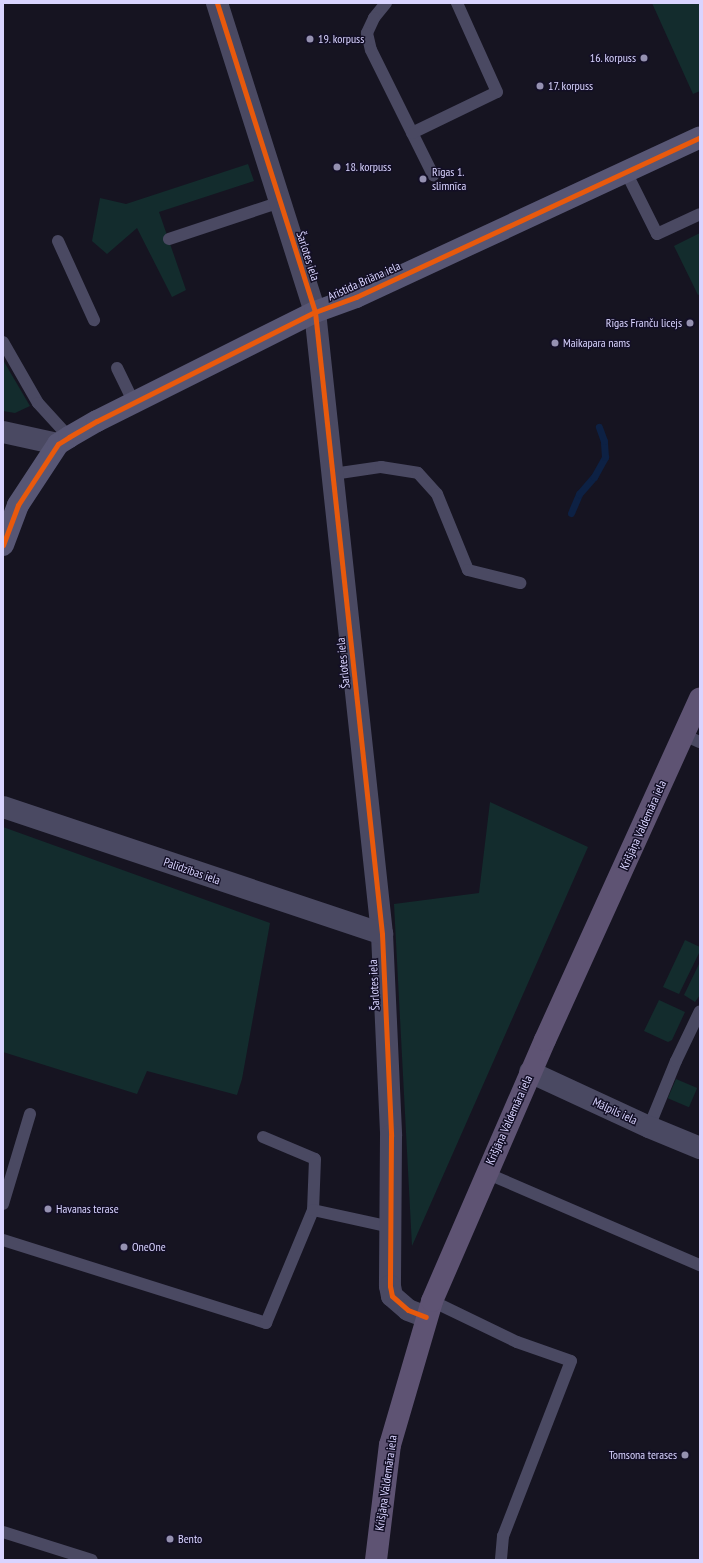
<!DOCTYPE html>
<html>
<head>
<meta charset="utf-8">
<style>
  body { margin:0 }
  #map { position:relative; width:703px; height:1563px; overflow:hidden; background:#161421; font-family:"PT Sans Narrow",sans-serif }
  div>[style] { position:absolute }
  .green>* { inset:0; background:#132c2d; transform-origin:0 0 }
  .stream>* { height:7px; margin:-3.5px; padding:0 3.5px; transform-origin:3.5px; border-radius:3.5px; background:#0d2144 }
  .lane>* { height:12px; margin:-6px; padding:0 6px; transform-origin:6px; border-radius:6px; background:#4a4962 }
  .street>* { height:22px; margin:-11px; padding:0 11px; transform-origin:11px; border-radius:11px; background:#4a4962 }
  .secondary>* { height:22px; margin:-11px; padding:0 11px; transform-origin:11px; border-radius:11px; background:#575674 }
  .primary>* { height:22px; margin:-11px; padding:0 11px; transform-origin:11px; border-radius:11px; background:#5e5373 }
  .cycleway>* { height:5px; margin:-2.5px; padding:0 2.5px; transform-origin:2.5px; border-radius:2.5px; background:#e8590c }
  .dots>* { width:11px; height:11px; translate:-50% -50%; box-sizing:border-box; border:2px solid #130f26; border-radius:50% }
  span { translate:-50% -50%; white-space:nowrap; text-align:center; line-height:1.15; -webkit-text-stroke:3px #130f26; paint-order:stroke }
  .poi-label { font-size:12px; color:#d9d4ff }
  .left { translate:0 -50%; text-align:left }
  .right { translate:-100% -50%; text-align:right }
  .street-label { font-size:12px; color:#d9d4ff }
  .frame { position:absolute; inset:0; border:4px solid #d9d4ff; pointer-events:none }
</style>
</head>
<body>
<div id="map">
  <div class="green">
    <i style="clip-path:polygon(652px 3px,700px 3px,700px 91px,693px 94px)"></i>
    <i style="clip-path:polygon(248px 164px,254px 181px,159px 212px,186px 290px,172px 297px,137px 228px,107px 254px,92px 241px,100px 198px,126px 204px)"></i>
    <i style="clip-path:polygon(700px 233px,700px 294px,698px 295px,674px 246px)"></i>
    <i style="clip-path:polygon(3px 360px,30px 406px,15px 413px,3px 411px)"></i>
    <i style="clip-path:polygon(490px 802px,588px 847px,412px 1246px,394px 904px,479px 893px)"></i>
    <i style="clip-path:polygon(3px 827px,270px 923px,242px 1079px,237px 1095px,147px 1071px,137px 1094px,3px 1052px)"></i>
    <i style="clip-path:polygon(685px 940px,700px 947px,700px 951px,679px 994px,663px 987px)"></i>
    <i style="clip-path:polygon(700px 962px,700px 995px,695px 1002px,684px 995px)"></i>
    <i style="clip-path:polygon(659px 1000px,685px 1012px,672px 1040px,668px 1042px,644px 1031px)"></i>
    <i style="left:676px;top:1079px;width:23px;height:21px;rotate:23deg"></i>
  </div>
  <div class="stream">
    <i style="left:571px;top:513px;width:21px;rotate:-67deg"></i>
    <i style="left:579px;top:494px;width:23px;rotate:-49deg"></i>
    <i style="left:594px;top:477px;width:23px;rotate:-61deg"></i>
    <i style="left:605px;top:457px;width:16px;rotate:-94deg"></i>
    <i style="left:604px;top:441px;width:15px;rotate:-110deg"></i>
  </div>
  <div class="lane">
    <i style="left:386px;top:3px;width:19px;rotate:129deg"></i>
    <i style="left:374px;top:18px;width:17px;rotate:115deg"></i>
    <i style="left:367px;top:33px;width:17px;rotate:77deg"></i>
    <i style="left:371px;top:50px;width:140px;rotate:63.6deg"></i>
    <i style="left:412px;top:133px;width:94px;rotate:-25.8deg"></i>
    <i style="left:497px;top:92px;width:98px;rotate:-114.2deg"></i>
    <i style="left:626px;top:172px;width:69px;rotate:63.4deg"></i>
    <i style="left:657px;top:234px;width:47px;rotate:-24.9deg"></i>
    <i style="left:169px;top:239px;width:117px;rotate:-18.4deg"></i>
    <i style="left:58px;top:241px;width:87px;rotate:65.5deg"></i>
    <i style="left:3px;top:342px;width:70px;rotate:60.2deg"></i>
    <i style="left:38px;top:403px;width:46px;rotate:47.6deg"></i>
    <i style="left:117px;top:368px;width:39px;rotate:64deg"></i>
    <i style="left:333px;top:474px;width:49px;rotate:-8.3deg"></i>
    <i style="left:381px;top:467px;width:37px;rotate:9deg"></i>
    <i style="left:418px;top:473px;width:28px;rotate:48deg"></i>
    <i style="left:437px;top:494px;width:82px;rotate:67.8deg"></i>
    <i style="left:468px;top:570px;width:54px;rotate:14deg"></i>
    <i style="left:684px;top:735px;width:17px;rotate:24deg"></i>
    <i style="left:649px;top:1127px;width:71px;rotate:-67.8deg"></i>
    <i style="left:676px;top:1061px;width:55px;rotate:-64.4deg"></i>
    <i style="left:263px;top:1137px;width:56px;rotate:22.9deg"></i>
    <i style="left:315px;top:1159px;width:51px;rotate:92.2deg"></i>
    <i style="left:486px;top:1173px;width:233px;rotate:23.3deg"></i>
    <i style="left:3px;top:1204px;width:94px;rotate:-73.3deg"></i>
    <i style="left:3px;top:1240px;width:276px;rotate:17.5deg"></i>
    <i style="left:266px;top:1323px;width:122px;rotate:-67.4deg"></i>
    <i style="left:313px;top:1210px;width:79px;rotate:12.4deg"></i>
    <i style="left:432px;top:1301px;width:94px;rotate:25.8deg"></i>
    <i style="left:517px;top:1342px;width:57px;rotate:19.4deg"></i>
    <i style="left:571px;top:1361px;width:188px;rotate:111.2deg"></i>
    <i style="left:503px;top:1536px;width:24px;rotate:95deg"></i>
    <i style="left:3px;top:1532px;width:93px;rotate:17.5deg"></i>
  </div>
  <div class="street">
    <i style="left:217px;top:3px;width:324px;rotate:72.4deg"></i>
    <i style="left:315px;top:312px;width:626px;rotate:83.85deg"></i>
    <i style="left:382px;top:934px;width:202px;rotate:87.4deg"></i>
    <i style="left:391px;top:1136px;width:150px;rotate:90.4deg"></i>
    <i style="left:390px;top:1286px;width:10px;rotate:79deg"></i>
    <i style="left:392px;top:1296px;width:21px;rotate:41deg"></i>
    <i style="left:408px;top:1310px;width:19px;rotate:21deg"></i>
    <i style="left:3px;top:432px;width:56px;rotate:12.3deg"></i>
    <i style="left:3px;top:807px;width:400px;rotate:18.5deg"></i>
    <i style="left:530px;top:1072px;width:131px;rotate:24.8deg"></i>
    <i style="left:649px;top:1127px;width:55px;rotate:22.4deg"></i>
  </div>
  <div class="secondary">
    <i style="left:3px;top:545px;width:43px;rotate:-69.4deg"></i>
    <i style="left:18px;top:505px;width:73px;rotate:-56.7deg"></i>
    <i style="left:58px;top:444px;width:13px;rotate:-32deg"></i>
    <i style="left:69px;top:437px;width:32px;rotate:-30deg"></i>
    <i style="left:97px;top:421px;width:244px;rotate:-26.6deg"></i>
    <i style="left:315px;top:312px;width:44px;rotate:-20.1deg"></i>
    <i style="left:356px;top:297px;width:379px;rotate:-24.9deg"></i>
  </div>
  <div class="primary">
    <i style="left:376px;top:1560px;width:116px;rotate:-83.1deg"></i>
    <i style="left:390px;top:1445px;width:150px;rotate:-73.7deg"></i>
    <i style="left:432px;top:1301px;width:284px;rotate:-66.6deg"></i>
    <i style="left:545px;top:1040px;width:375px;rotate:-65.6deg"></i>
  </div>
  <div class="cycleway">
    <i style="left:217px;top:3px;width:324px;rotate:72.4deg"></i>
    <i style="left:315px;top:312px;width:626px;rotate:83.85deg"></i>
    <i style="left:382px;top:934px;width:202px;rotate:87.4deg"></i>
    <i style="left:391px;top:1136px;width:150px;rotate:90.4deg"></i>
    <i style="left:390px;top:1286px;width:10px;rotate:79deg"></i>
    <i style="left:392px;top:1296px;width:21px;rotate:41deg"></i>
    <i style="left:408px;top:1310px;width:19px;rotate:21deg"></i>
    <i style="left:3px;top:545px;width:43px;rotate:-69.4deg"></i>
    <i style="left:18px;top:505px;width:73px;rotate:-56.7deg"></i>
    <i style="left:58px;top:444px;width:13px;rotate:-32deg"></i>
    <i style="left:69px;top:437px;width:32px;rotate:-30deg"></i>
    <i style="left:97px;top:421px;width:244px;rotate:-26.6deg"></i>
    <i style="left:315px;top:312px;width:44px;rotate:-20.1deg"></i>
    <i style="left:356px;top:297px;width:379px;rotate:-24.9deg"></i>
  </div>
  <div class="dots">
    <i style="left:310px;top:39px;background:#9591b1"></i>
    <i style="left:644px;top:58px;background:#9591b1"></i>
    <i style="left:540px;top:86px;background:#9591b1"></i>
    <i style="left:337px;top:167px;background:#9591b1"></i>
    <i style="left:423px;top:179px;background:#9591b1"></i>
    <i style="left:690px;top:323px;background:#9591b1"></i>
    <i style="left:555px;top:343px;background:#9591b1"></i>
    <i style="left:48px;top:1209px;background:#9591b1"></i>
    <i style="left:124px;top:1247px;background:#9591b1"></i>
    <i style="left:685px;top:1455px;background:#9591b1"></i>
    <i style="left:170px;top:1539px;background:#9591b1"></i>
  </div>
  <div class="poi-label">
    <span class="left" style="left:318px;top:39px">19. korpuss</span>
    <span class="right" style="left:636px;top:58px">16. korpuss</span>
    <span class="left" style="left:548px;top:86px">17. korpuss</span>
    <span class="left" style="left:345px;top:167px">18. korpuss</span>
    <span class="left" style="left:432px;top:179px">Rīgas 1.<br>slimnīca</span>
    <span class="right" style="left:682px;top:323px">Rīgas Franču licejs</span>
    <span class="left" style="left:563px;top:343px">Maikapara nams</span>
    <span class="left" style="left:56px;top:1209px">Havanas terase</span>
    <span class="left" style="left:132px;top:1247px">OneOne</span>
    <span class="right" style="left:677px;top:1455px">Tomsona terases</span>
    <span class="left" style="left:178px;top:1539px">Bento</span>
  </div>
  <div class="street-label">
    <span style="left:308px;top:256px;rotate:72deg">Šarlotes iela</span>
    <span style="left:364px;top:281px;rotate:-24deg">Aristida Briāna iela</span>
    <span style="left:343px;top:663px;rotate:-96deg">Šarlotes iela</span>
    <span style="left:643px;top:825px;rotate:-66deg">Krišjāņa Valdemāra iela</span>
    <span style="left:192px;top:871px;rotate:19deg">Palīdzības iela</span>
    <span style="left:374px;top:985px;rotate:-93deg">Šarlotes iela</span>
    <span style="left:615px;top:1111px;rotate:25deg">Mālpils iela</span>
    <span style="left:509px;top:1120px;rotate:-66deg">Krišjāņa Valdemāra iela</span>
    <span style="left:386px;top:1483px;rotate:-82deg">Krišjāņa Valdemāra iela</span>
  </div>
  <div class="frame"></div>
</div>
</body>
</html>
